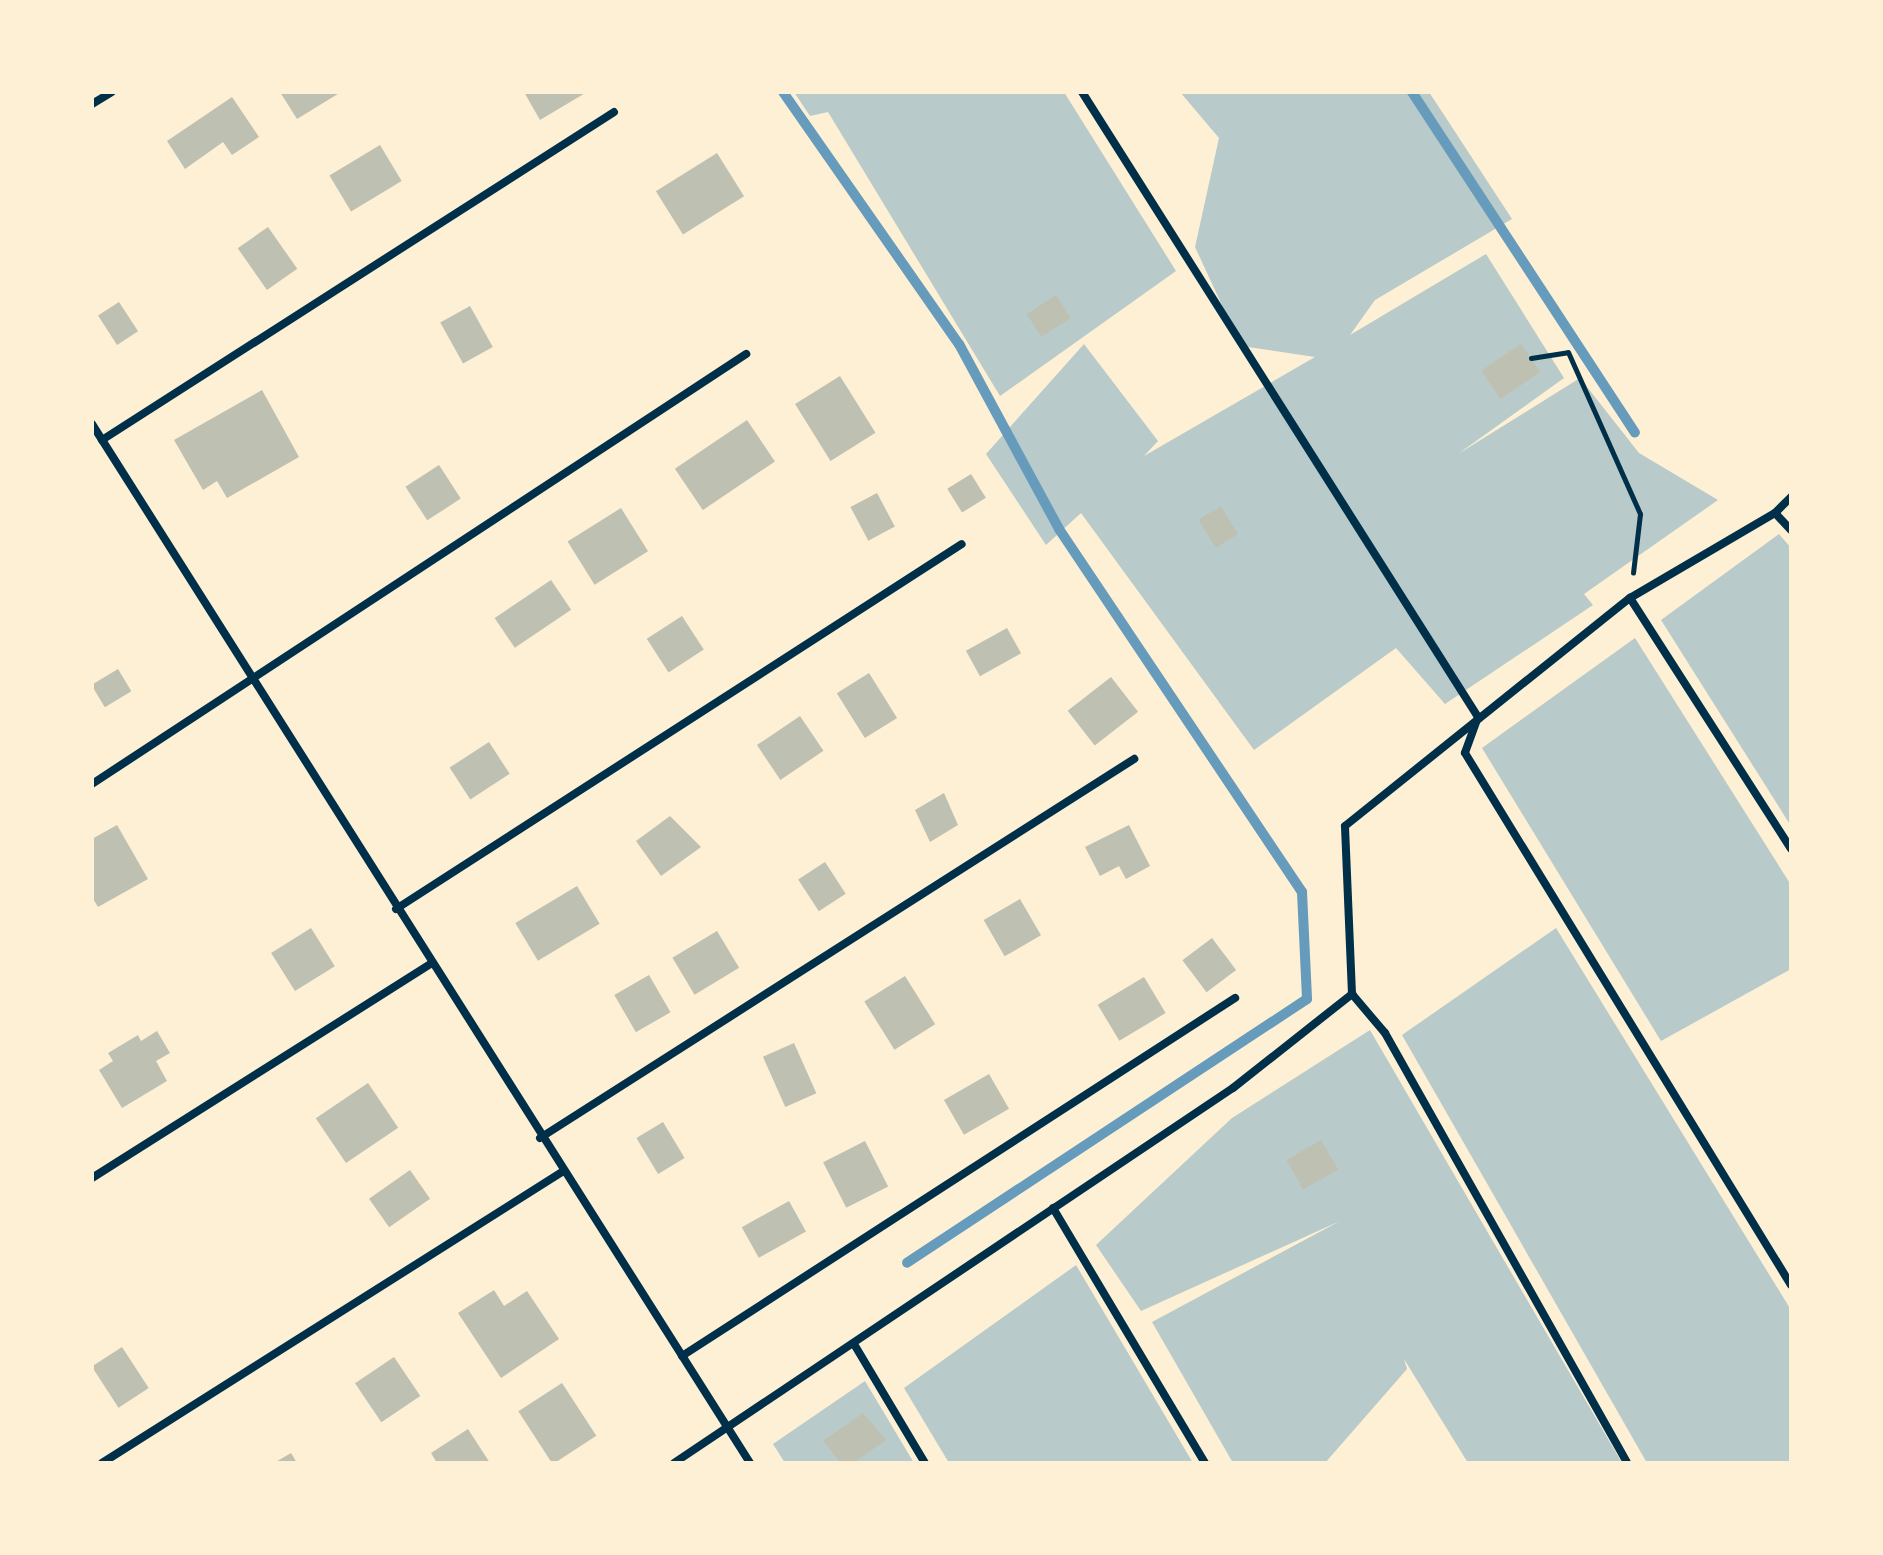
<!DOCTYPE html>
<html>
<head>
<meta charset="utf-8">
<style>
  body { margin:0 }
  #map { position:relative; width:1883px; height:1555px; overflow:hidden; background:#fdf0d5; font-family:Inter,sans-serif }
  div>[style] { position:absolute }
  .green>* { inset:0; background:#b9caca }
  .stream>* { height:10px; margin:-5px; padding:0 5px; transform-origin:5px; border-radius:5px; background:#669bbc }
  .building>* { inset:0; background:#bec0b2; transform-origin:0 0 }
  .path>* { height:5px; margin:-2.5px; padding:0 2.5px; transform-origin:2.5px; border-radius:2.5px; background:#003049 }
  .minor>* { height:8px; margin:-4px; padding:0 4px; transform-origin:4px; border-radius:4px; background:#003049 }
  span { translate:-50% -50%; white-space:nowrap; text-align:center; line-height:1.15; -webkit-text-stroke:7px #fdf0d5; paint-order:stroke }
  .frame { position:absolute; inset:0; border:94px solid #fdf0d5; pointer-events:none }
</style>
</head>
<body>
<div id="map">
  <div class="green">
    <i style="clip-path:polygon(794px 92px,1064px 92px,1176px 271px,1000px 396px,828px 112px,810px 116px)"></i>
    <i style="clip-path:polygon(1180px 92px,1429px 92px,1512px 219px,1375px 300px,1350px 335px,1486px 254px,1564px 378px,1458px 454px,1580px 378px,1639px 453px,1718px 500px,1584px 594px,1593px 605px,1445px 704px,1396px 648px,1254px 750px,1081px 513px,1046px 545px,986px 454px,1084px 344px,1158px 441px,1144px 456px,1315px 357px,1241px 346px,1195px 247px,1219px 138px)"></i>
    <i style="clip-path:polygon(1779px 534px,1791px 548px,1791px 826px,1661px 620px)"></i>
    <i style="clip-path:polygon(1635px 638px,1791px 885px,1791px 969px,1661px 1041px,1482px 748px)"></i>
    <i style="clip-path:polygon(1556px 928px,1791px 1310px,1791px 1463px,1647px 1463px,1402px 1035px)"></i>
    <i style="clip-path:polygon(1370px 1030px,1622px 1463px,1468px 1463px,1404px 1359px,1407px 1369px,1325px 1463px,1233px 1463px,1152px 1322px,1340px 1221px,1141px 1311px,1096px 1245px,1232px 1118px)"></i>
    <i style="clip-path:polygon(1076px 1265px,1193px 1463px,949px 1463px,904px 1388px)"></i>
    <i style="clip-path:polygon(865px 1381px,914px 1463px,785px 1463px,773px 1444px)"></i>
  </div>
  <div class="stream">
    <i style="left:783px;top:92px;width:307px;rotate:55.1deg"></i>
    <i style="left:959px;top:344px;width:210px;rotate:61.6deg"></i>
    <i style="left:1059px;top:529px;width:437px;rotate:56.2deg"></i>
    <i style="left:1302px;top:892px;width:107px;rotate:87.3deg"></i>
    <i style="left:1307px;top:999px;width:479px;rotate:146.6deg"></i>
    <i style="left:1412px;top:92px;width:407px;rotate:56.8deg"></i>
  </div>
  <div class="building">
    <i style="clip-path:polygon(280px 92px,341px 92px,297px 119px)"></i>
    <i style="clip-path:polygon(524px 92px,587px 92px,540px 120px)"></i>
    <i style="clip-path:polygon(232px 97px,259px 137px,232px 155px,223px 142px,185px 169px,167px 141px)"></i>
    <i style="left:380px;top:145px;width:42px;height:59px;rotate:59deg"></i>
    <i style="left:717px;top:153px;width:51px;height:72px;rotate:58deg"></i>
    <i style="left:268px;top:227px;width:51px;height:37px;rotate:55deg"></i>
    <i style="left:1056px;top:295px;width:27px;height:35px;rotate:57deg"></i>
    <i style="left:119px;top:302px;width:35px;height:25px;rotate:57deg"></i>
    <i style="left:470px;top:306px;width:47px;height:34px;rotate:61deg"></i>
    <i style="left:1521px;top:344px;width:34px;height:48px;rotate:56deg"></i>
    <i style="left:840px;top:376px;width:67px;height:53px;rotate:58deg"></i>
    <i style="clip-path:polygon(262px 390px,299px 457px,227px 498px,217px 481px,203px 490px,174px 440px)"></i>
    <i style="left:747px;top:420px;width:50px;height:87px;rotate:56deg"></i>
    <i style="left:439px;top:465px;width:40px;height:40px;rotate:57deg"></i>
    <i style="left:971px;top:474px;width:28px;height:28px;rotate:58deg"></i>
    <i style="left:877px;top:493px;width:38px;height:30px;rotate:62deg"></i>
    <i style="left:1221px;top:506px;width:33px;height:26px;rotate:59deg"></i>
    <i style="left:621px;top:508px;width:51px;height:63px;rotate:58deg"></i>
    <i style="left:551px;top:580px;width:36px;height:68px;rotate:56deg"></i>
    <i style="left:682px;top:616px;width:40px;height:42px;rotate:57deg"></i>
    <i style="left:1007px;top:628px;width:29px;height:47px;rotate:61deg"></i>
    <i style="left:118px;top:669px;width:26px;height:31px;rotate:59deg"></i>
    <i style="left:869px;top:673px;width:53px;height:38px;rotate:58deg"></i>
    <i style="left:1111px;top:677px;width:44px;height:55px;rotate:52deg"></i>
    <i style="left:800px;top:716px;width:42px;height:52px;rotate:56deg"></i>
    <i style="left:489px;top:742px;width:38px;height:47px;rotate:57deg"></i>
    <i style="clip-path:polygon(944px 793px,958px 825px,930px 842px,915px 810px)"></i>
    <i style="clip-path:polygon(670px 816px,701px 847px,661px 876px,636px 841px)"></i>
    <i style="clip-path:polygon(117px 825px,148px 879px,98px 907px,92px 897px,92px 839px)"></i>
    <i style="clip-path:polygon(1129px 825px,1150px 866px,1126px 879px,1119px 866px,1100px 876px,1085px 847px)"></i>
    <i style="left:825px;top:862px;width:38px;height:32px;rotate:57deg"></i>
    <i style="left:577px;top:886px;width:44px;height:72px;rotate:59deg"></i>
    <i style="left:1020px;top:899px;width:42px;height:42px;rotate:60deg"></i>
    <i style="left:311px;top:928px;width:45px;height:47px;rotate:58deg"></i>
    <i style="left:717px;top:931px;width:43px;height:52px;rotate:59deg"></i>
    <i style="left:1212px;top:938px;width:40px;height:37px;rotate:53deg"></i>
    <i style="left:649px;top:975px;width:43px;height:40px;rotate:60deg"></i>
    <i style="left:905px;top:976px;width:57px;height:48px;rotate:58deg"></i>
    <i style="left:1144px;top:977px;width:42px;height:54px;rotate:59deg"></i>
    <i style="clip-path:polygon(157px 1031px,170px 1053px,156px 1061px,167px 1081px,122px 1108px,99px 1070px,113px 1061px,108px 1053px,138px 1035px,141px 1041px)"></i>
    <i style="left:794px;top:1043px;width:55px;height:34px;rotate:66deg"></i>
    <i style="left:989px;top:1074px;width:40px;height:52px;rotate:60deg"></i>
    <i style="left:368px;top:1083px;width:54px;height:63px;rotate:56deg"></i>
    <i style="left:663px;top:1122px;width:42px;height:31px;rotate:59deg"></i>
    <i style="left:1321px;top:1140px;width:34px;height:40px;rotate:60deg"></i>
    <i style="left:865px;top:1141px;width:51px;height:47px;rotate:63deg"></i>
    <i style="left:410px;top:1170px;width:35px;height:50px;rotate:55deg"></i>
    <i style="left:789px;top:1201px;width:35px;height:54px;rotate:61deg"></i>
    <i style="clip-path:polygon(494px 1290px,504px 1306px,527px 1291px,559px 1339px,501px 1378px,458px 1313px)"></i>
    <i style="left:122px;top:1347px;width:49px;height:36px;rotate:57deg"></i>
    <i style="left:394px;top:1357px;width:47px;height:47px;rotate:56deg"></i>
    <i style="left:562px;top:1383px;width:63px;height:52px;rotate:57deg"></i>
    <i style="clip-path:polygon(863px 1413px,886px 1440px,853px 1463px,841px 1463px,823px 1441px)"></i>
    <i style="clip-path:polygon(468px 1429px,490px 1463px,437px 1463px,431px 1453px)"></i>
    <i style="clip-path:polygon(291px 1453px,297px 1463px,274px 1463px)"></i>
  </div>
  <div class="path">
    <i style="left:1531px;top:358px;width:37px;rotate:-9deg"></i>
    <i style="left:1568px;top:352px;width:177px;rotate:66deg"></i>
    <i style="left:1640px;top:514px;width:59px;rotate:96.8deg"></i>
  </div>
  <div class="minor">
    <i style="left:1082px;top:92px;width:740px;rotate:57.64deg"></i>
    <i style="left:1478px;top:717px;width:38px;rotate:110deg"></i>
    <i style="left:1465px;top:753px;width:624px;rotate:58.5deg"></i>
    <i style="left:92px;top:104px;width:23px;rotate:-31deg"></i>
    <i style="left:92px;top:424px;width:1230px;rotate:57.65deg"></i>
    <i style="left:102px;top:440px;width:608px;rotate:-32.64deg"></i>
    <i style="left:1775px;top:513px;width:23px;rotate:47deg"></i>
    <i style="left:1630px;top:598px;width:298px;rotate:57.3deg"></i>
    <i style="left:92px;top:784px;width:783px;rotate:-33.32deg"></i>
    <i style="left:396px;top:909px;width:673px;rotate:-32.82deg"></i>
    <i style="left:1352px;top:994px;width:168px;rotate:-92.4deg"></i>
    <i style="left:1345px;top:826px;width:365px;rotate:-38.7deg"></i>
    <i style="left:1630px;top:598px;width:168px;rotate:-30.4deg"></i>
    <i style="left:1775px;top:513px;width:23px;rotate:-45deg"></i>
    <i style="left:1352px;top:994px;width:51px;rotate:49.8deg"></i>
    <i style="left:1385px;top:1033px;width:493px;rotate:60.6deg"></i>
    <i style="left:540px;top:1138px;width:705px;rotate:-32.54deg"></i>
    <i style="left:92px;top:1178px;width:401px;rotate:-32.3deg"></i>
    <i style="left:1053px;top:1208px;width:297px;rotate:59.2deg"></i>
    <i style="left:854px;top:1344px;width:139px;rotate:59.2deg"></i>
    <i style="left:682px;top:1356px;width:659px;rotate:-32.92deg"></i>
    <i style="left:102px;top:1463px;width:544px;rotate:-32.32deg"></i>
    <i style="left:674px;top:1463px;width:673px;rotate:-33.86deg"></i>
    <i style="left:1233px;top:1088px;width:152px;rotate:-38.3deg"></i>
  </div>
  <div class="frame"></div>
</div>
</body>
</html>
